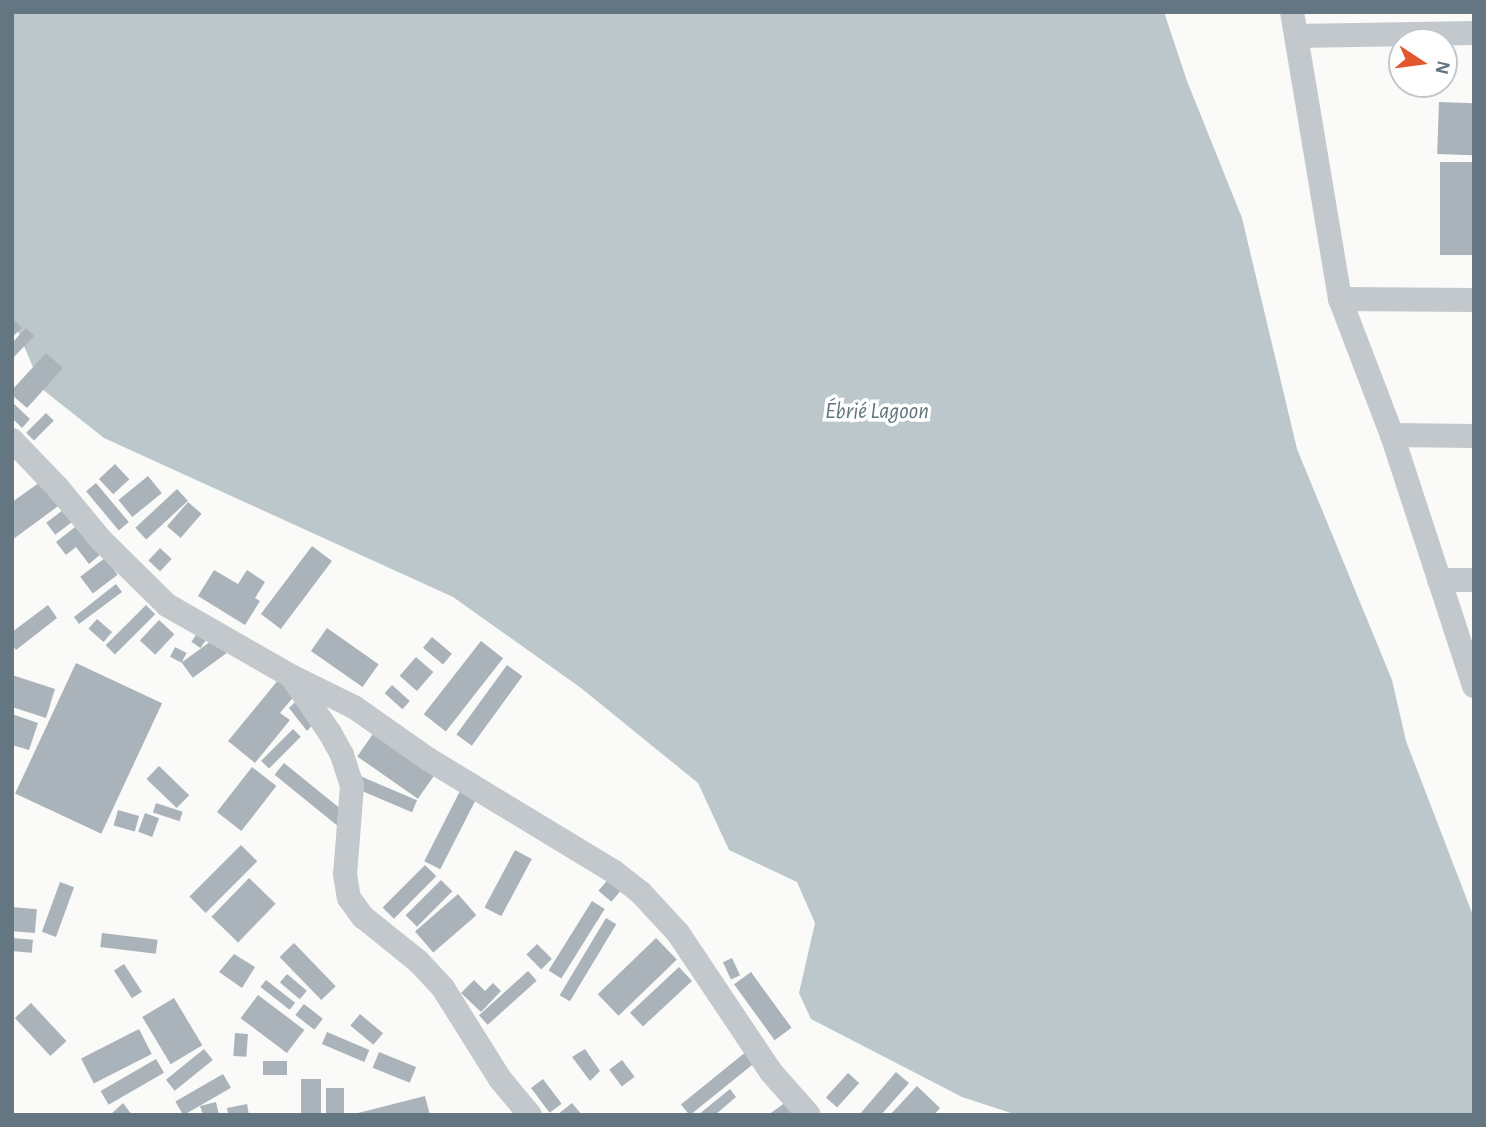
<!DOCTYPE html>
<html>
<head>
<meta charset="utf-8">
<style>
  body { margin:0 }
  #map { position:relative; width:1486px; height:1127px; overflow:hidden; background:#fafaf8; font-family:"Alegreya Sans",sans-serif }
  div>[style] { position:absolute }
  .water>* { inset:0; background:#bbc7cb }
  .building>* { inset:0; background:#aab3b9; transform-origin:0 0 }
  .street>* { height:24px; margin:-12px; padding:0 12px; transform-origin:12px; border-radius:12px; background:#c3c8cc }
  span { translate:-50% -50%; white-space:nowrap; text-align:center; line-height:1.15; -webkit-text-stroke:7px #fff; paint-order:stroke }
  .water-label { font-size:23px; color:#60757c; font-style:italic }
  .frame { position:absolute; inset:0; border:14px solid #657683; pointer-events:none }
  .north { position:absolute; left:1388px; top:28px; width:70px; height:70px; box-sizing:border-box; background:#fff; border:2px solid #c1c8cd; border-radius:50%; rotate:103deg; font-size:19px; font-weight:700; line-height:28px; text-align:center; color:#657683 }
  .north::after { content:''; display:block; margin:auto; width:24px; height:32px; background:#e4572e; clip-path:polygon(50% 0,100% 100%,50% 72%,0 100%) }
</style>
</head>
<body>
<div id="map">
  <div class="water">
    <i style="clip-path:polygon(12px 12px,1164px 12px,1187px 81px,1242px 218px,1297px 449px,1392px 680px,1406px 741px,1474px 918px,1474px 1115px,1017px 1115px,962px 1097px,811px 1019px,799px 993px,815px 923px,797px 882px,729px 850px,698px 783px,581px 688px,453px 597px,104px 438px,42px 389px,12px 317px)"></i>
  </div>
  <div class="building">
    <i style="left:1439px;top:102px;width:35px;height:52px;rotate:2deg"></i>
    <i style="left:1440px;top:162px;width:34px;height:93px"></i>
    <i style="clip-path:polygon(14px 320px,22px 328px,12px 337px,12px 322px)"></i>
    <i style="clip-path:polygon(26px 328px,34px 336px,12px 359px,12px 343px)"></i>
    <i style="clip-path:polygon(46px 353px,63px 368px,27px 408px,12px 395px,12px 390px)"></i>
    <i style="clip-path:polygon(12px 402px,30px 419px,22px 428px,12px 418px)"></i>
    <i style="left:46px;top:413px;width:11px;height:28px;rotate:45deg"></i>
    <i style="left:115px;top:464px;width:21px;height:22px;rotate:47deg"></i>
    <i style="left:148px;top:476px;width:22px;height:38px;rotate:51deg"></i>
    <i style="clip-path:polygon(43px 480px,61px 504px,12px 540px,12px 502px)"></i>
    <i style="left:96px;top:483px;width:51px;height:13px;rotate:50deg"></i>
    <i style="left:177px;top:489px;width:16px;height:57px;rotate:47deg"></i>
    <i style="left:188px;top:502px;width:18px;height:32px;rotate:41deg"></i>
    <i style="left:67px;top:507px;width:15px;height:26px;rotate:53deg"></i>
    <i style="clip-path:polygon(80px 523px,102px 553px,89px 564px,76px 547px,66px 555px,56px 542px)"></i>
    <i style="left:312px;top:546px;width:25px;height:85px;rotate:37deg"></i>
    <i style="left:160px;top:548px;width:16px;height:17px;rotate:43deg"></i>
    <i style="left:105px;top:558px;width:21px;height:31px;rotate:53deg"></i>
    <i style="clip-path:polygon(214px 570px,238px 584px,247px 570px,265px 582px,255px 598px,260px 601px,245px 625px,198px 596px)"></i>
    <i style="clip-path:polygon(116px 584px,122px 592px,79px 624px,74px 617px)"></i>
    <i style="clip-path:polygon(48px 605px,57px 618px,16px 650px,12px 645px,12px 632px)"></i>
    <i style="left:146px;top:605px;width:13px;height:57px;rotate:45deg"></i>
    <i style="left:97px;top:619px;width:20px;height:13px;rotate:41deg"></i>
    <i style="left:159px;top:620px;width:21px;height:28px;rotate:43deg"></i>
    <i style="left:202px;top:626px;width:11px;height:19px;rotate:34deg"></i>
    <i style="left:327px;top:628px;width:63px;height:28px;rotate:35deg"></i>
    <i style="left:218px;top:636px;width:19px;height:45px;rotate:54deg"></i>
    <i style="left:432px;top:637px;width:26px;height:14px;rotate:40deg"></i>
    <i style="left:481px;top:641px;width:28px;height:93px;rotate:38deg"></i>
    <i style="left:175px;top:647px;width:13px;height:11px;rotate:27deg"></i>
    <i style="left:416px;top:657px;width:23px;height:25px;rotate:41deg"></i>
    <i style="left:76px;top:663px;width:95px;height:144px;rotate:25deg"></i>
    <i style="left:507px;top:665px;width:19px;height:86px;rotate:36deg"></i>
    <i style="clip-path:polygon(12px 675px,55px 689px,46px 718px,12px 707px)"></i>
    <i style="clip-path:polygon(279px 679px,296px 694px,280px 713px,290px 720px,255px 763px,228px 741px)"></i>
    <i style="left:392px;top:685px;width:24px;height:11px;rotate:42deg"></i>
    <i style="clip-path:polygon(299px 698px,316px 721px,307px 731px,289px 708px)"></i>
    <i style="clip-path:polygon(12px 714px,38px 723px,29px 750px,12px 745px)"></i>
    <i style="left:293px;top:729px;width:11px;height:45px;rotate:45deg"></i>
    <i style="left:375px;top:731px;width:74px;height:31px;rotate:35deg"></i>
    <i style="left:284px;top:763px;width:87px;height:15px;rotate:39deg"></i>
    <i style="left:159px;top:766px;width:42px;height:18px;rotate:44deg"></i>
    <i style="left:252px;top:767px;width:31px;height:57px;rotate:38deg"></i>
    <i style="left:360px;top:776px;width:62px;height:13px;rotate:23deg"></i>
    <i style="left:461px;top:789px;width:18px;height:81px;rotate:27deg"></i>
    <i style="left:156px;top:803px;width:28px;height:10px;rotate:18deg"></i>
    <i style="left:118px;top:810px;width:22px;height:16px;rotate:16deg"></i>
    <i style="left:145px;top:813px;width:15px;height:20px;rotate:20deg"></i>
    <i style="left:241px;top:845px;width:23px;height:73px;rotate:45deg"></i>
    <i style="left:515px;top:850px;width:19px;height:65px;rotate:28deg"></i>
    <i style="left:425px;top:865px;width:16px;height:60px;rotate:45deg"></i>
    <i style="left:610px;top:877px;width:17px;height:18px;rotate:40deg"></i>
    <i style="left:249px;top:878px;width:37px;height:54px;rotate:44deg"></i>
    <i style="left:441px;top:880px;width:16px;height:50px;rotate:45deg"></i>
    <i style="left:60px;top:882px;width:15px;height:53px;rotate:20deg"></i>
    <i style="left:458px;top:894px;width:28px;height:57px;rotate:49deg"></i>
    <i style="left:592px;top:901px;width:15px;height:82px;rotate:32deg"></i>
    <i style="left:12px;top:907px;width:25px;height:24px;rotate:5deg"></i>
    <i style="left:606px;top:918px;width:12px;height:90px;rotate:31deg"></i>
    <i style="left:102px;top:933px;width:56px;height:14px;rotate:7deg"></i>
    <i style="left:12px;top:938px;width:21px;height:13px;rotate:5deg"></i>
    <i style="left:656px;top:938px;width:30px;height:81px;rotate:46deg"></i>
    <i style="left:294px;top:943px;width:60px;height:20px;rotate:46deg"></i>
    <i style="left:537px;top:944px;width:21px;height:15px;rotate:45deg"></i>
    <i style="clip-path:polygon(234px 954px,255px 967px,242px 988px,219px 972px)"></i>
    <i style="left:732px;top:958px;width:19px;height:10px;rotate:65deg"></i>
    <i style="left:124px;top:964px;width:33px;height:12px;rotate:57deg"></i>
    <i style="left:679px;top:967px;width:19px;height:67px;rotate:47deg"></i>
    <i style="left:528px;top:971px;width:13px;height:66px;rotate:48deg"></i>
    <i style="left:751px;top:972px;width:69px;height:21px;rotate:54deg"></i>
    <i style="left:287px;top:974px;width:26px;height:11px;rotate:40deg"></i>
    <i style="left:266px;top:980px;width:37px;height:9px;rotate:38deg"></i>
    <i style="clip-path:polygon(474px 980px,485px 991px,493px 983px,501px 991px,481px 1012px,461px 993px)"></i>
    <i style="left:258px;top:995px;width:58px;height:29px;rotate:37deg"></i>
    <i style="left:174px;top:998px;width:55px;height:37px;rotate:59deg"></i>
    <i style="left:31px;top:1003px;width:52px;height:22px;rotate:47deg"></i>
    <i style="left:304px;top:1004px;width:24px;height:14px;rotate:38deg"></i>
    <i style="left:360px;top:1014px;width:30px;height:15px;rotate:40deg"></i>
    <i style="left:139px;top:1029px;width:28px;height:65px;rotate:63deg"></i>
    <i style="left:327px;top:1032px;width:46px;height:13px;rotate:23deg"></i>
    <i style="left:235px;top:1033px;width:13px;height:23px;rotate:4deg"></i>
    <i style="left:204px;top:1049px;width:14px;height:49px;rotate:51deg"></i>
    <i style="clip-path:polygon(585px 1049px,600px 1071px,590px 1081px,572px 1057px)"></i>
    <i style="left:747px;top:1051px;width:14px;height:85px;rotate:51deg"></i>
    <i style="left:379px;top:1052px;width:40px;height:17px;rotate:22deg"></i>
    <i style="left:156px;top:1059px;width:16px;height:64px;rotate:60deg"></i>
    <i style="left:622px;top:1060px;width:21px;height:16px;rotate:53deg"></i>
    <i style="left:287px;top:1061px;width:14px;height:24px;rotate:90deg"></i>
    <i style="clip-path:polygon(896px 1072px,909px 1083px,881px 1115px,859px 1115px)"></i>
    <i style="left:848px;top:1073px;width:15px;height:33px;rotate:42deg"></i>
    <i style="left:223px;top:1074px;width:16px;height:55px;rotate:60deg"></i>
    <i style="left:301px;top:1079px;width:20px;height:36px"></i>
    <i style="left:543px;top:1079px;width:31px;height:15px;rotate:53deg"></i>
    <i style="clip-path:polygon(917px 1086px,940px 1108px,934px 1115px,890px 1115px)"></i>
    <i style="left:326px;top:1088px;width:18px;height:25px"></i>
    <i style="clip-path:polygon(730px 1089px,736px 1097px,715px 1115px,698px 1115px)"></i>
    <i style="clip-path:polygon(425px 1096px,430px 1115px,354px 1115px,354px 1114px)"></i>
    <i style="clip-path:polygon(789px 1100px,797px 1115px,768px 1115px)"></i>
    <i style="clip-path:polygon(216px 1102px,219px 1115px,203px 1115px,200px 1106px)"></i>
    <i style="clip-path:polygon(123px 1103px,132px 1115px,110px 1115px)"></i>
    <i style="clip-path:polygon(572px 1103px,582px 1115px,557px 1115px)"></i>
    <i style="clip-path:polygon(247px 1104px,249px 1115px,228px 1115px,227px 1108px)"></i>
  </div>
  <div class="street">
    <i style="left:1292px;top:12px;width:291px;rotate:80.5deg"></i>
    <i style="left:1340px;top:299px;width:146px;rotate:69.1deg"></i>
    <i style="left:1392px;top:435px;width:264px;rotate:71.9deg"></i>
    <i style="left:1296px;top:36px;width:178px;rotate:-1deg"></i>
    <i style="left:1340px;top:299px;width:134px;rotate:0.4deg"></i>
    <i style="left:1392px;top:435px;width:82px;rotate:0.7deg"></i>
    <i style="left:12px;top:440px;width:66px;rotate:46.2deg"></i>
    <i style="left:58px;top:488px;width:67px;rotate:50.4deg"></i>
    <i style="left:101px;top:540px;width:93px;rotate:44.6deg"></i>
    <i style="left:167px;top:605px;width:143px;rotate:29.8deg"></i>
    <i style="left:291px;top:676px;width:70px;rotate:26.2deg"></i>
    <i style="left:354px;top:707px;width:90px;rotate:35.1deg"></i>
    <i style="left:428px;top:759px;width:216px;rotate:31.2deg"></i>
    <i style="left:613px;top:871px;width:36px;rotate:38deg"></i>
    <i style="left:641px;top:893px;width:54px;rotate:47.2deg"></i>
    <i style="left:678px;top:933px;width:167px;rotate:56.2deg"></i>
    <i style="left:771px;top:1072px;width:57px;rotate:48.5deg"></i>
    <i style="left:1439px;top:580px;width:35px"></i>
    <i style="left:291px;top:676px;width:69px;rotate:55.6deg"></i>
    <i style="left:330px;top:733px;width:25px;rotate:61deg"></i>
    <i style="left:342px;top:755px;width:33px;rotate:72deg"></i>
    <i style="left:352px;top:786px;width:88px;rotate:94.5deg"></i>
    <i style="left:345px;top:874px;width:24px;rotate:81deg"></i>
    <i style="left:349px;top:898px;width:24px;rotate:54deg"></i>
    <i style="left:363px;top:917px;width:70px;rotate:38.7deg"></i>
    <i style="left:418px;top:961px;width:37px;rotate:47deg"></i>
    <i style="left:443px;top:988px;width:107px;rotate:57.9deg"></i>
    <i style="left:500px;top:1079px;width:47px;rotate:50.2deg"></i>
  </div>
  <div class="water-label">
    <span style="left:877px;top:412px">Ébrié Lagoon</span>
  </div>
  <div class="frame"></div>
  <div class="north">N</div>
</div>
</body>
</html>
